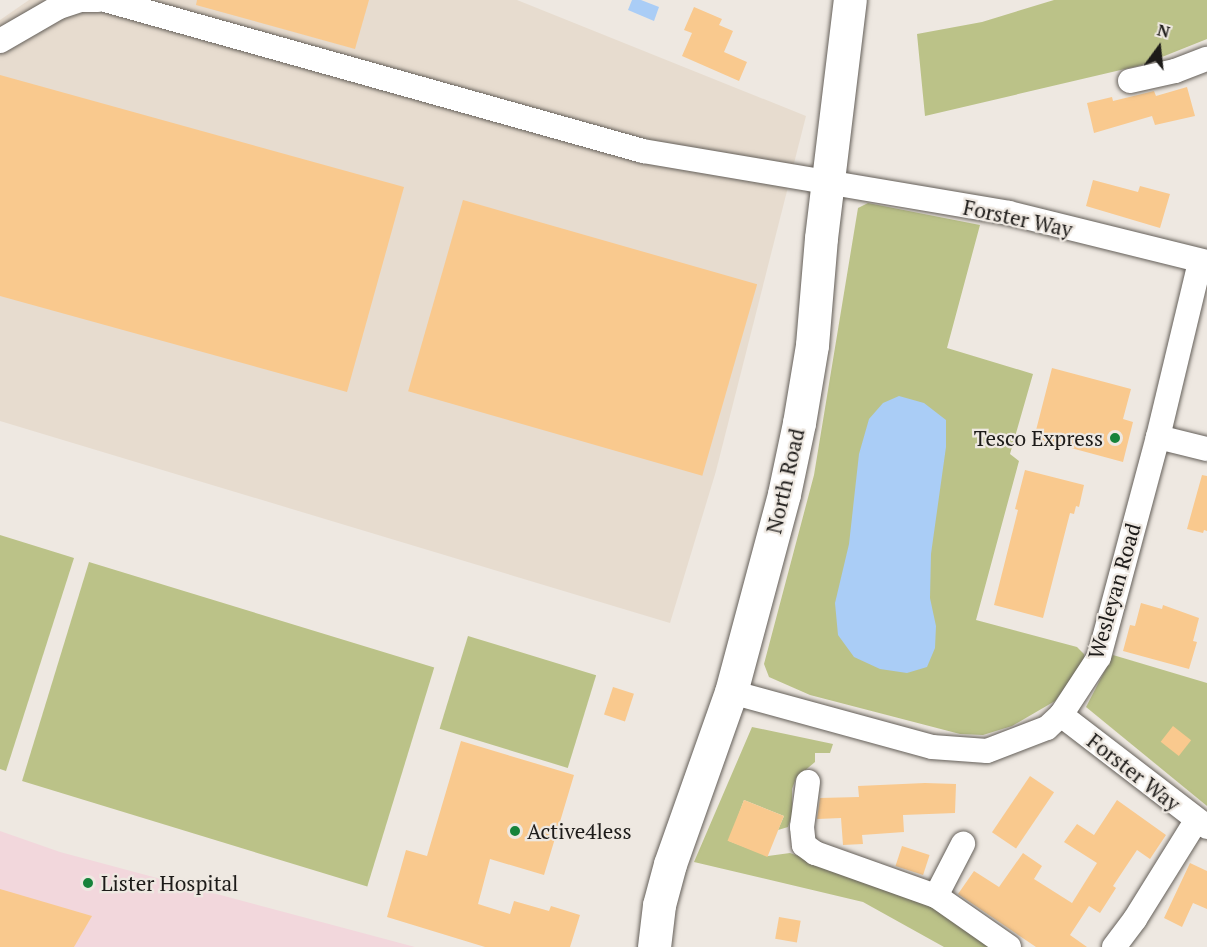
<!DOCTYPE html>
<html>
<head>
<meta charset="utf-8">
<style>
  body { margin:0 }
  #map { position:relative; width:1207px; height:947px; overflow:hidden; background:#eee8e1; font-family:"PT Serif",serif }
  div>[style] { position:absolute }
  .built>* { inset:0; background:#e7dccf }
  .medical>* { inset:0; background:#f2d7dc }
  .green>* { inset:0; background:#bbc288; transform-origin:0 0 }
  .water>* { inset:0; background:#aacdf6 }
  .building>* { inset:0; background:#f9c98e; transform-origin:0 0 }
  .roads { filter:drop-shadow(0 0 2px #645f59) drop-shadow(0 0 2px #645f59) }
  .street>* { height:24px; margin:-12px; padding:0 12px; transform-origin:12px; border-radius:12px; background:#fff }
  .secondary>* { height:33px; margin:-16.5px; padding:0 16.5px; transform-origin:16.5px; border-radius:16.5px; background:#fff }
  .dots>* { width:16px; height:16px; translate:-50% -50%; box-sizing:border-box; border:3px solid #eee8e1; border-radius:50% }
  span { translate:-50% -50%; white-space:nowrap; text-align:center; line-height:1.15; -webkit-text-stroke:4.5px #eee8e1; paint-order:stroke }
  .street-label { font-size:21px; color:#1d1b19 }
  .poi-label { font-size:21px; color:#1d1b19 }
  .right { translate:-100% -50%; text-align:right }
  .left { translate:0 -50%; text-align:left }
  .north { position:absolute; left:1129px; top:18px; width:60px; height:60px; -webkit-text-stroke:4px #eee8e1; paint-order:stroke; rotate:15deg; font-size:16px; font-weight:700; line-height:24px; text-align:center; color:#1d1b19 }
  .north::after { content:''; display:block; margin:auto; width:21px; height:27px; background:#1d1b19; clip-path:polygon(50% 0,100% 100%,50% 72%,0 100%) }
</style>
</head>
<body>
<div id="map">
  <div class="built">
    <i style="clip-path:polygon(29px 0,517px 0,806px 116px,716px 471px,670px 623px,0 421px,0 20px)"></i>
  </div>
  <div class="medical">
    <i style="clip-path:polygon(0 831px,60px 852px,415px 947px,0 947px)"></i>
  </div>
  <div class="green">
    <i style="clip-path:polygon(1054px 0,1207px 0,1207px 39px,1142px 65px,925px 116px,917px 34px,982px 22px)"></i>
    <i style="clip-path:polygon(868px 203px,980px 225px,947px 348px,1033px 374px,1010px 454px,1019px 461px,976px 620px,1077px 647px,1084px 654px,1085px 660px,1055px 701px,1012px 726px,983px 735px,960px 734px,810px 695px,769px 677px,764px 664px,814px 475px,858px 208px)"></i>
    <i style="clip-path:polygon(0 535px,74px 558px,6px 771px,0 769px)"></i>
    <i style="left:89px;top:562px;width:361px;height:229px;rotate:17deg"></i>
    <i style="left:468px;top:636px;width:134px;height:97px;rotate:17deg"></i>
    <i style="clip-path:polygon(1113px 655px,1207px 683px,1207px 806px,1086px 707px)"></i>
    <i style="clip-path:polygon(752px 727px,833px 744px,830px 753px,815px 753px,815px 762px,796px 778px,792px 789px,792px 815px,788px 827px,778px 830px,784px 816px,744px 800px,729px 841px,768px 856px,790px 853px,928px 903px,1001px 947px,944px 947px,863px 902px,694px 862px)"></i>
  </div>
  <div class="water">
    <i style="clip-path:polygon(632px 0,641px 0,659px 7px,654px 21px,628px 10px)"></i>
    <i style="clip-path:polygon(899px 396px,924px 403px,946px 420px,946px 447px,931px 554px,930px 598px,936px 626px,935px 648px,927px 667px,907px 673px,880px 669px,854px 657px,838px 635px,835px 603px,849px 544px,859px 454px,869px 419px,883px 403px)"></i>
  </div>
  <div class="building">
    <i style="clip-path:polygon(197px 0,369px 0,355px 49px,196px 5px)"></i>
    <i style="clip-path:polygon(694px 7px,722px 19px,719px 25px,733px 31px,724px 52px,747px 62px,739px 81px,682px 56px,692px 33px,684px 30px)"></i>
    <i style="clip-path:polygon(0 75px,404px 187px,347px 392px,0 296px)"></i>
    <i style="clip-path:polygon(1187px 87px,1195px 116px,1155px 125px,1152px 116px,1094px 133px,1087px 103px,1112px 97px,1113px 101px,1154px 91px,1156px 96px)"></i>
    <i style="clip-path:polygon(1093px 180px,1138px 192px,1140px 186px,1170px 194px,1160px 228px,1086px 206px)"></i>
    <i style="left:463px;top:200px;width:306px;height:199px;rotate:16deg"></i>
    <i style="clip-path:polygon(1052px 368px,1131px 389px,1123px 419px,1133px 422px,1123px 462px,1034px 438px)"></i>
    <i style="clip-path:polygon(1025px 470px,1084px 485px,1079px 507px,1076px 506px,1074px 514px,1070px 513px,1043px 618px,994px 605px,1018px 510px,1015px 509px)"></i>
    <i style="clip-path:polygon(1202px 475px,1207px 476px,1207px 531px,1204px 530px,1203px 533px,1187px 529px)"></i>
    <i style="clip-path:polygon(1141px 603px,1162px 609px,1163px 605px,1199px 618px,1193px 641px,1197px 642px,1189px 669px,1123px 651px,1130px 625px,1135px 626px)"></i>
    <i style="left:613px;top:687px;width:22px;height:29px;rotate:18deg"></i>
    <i style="left:1173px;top:726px;width:23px;height:20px;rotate:38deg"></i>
    <i style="clip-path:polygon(461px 741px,574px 775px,544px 875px,490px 859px,478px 904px,510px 914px,514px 901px,549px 911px,551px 906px,580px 915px,570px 947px,485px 947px,387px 917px,406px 850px,427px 856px)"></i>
    <i style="left:1030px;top:776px;width:29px;height:68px;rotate:34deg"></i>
    <i style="clip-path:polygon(925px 783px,956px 784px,955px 813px,903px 815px,904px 832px,862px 835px,863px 844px,843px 845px,841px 818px,817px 819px,820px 798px,859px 797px,858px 786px)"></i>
    <i style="left:744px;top:800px;width:43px;height:44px;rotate:22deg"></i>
    <i style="clip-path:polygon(1117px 800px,1166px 835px,1150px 859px,1137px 850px,1113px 886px,1116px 888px,1100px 913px,1089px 906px,1070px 935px,1087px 947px,1036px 947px,958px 894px,974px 871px,999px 887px,1023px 853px,1042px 866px,1034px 879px,1072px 903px,1097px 863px,1064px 842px,1077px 824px,1094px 835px)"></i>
    <i style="left:902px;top:846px;width:29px;height:21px;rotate:18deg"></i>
    <i style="clip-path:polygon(1190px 863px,1207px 871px,1207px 909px,1193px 903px,1182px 927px,1164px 918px)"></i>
    <i style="clip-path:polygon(0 889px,92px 916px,74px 947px,0 947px)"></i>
    <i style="left:779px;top:917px;width:22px;height:22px;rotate:10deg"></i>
  </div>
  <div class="roads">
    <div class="street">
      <i style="left:105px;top:0;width:559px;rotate:15.68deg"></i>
      <i style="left:643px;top:151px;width:371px;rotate:9.6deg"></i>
      <i style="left:1009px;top:213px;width:204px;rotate:13.9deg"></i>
      <i style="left:0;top:41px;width:68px;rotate:-30deg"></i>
      <i style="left:59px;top:7px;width:23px;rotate:-18deg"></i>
      <i style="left:81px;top:0;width:17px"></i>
      <i style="left:1130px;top:81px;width:46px;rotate:-12.5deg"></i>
      <i style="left:1175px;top:71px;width:34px;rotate:-21deg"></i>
      <i style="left:1158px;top:437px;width:50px;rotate:13.8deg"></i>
      <i style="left:731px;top:692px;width:208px;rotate:15.3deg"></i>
      <i style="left:932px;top:747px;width:55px;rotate:4.2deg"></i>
      <i style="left:987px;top:751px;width:64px;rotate:-21deg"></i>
      <i style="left:1047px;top:728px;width:19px;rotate:-43deg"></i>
      <i style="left:1061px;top:715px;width:69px;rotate:-56.8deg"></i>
      <i style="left:1099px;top:657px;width:228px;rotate:-75deg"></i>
      <i style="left:1158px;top:437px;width:180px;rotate:-76.5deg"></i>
      <i style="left:1061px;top:715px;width:184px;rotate:37.5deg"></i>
      <i style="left:808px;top:782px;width:45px;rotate:97.6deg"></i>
      <i style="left:802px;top:827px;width:18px;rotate:84deg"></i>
      <i style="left:804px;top:845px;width:14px;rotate:36deg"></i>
      <i style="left:815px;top:853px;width:128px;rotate:19.6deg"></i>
      <i style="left:936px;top:896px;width:89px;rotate:34.9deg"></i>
      <i style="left:936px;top:896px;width:59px;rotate:-62.6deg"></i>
      <i style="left:1114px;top:947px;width:35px;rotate:-53deg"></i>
      <i style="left:1135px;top:919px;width:115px;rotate:-58.1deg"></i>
    </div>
    <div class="secondary">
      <i style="left:654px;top:947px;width:42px;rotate:-83.2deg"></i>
      <i style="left:659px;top:905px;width:42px;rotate:-75deg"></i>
      <i style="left:670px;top:864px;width:182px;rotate:-70.5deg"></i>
      <i style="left:731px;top:692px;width:205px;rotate:-75deg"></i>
      <i style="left:784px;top:494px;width:73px;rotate:-78.1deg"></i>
      <i style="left:799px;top:423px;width:79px;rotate:-80.5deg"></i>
      <i style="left:812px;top:345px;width:107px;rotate:-85.2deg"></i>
      <i style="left:821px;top:238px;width:240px;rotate:-83.1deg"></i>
    </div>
  </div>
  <div class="dots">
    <i style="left:1115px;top:438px;background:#16833a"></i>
    <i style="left:515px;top:831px;background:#16833a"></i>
    <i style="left:88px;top:883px;background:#16833a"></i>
  </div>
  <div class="street-label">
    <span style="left:1018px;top:218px;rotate:12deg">Forster Way</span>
    <span style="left:785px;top:481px;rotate:-77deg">North Road</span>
    <span style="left:1114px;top:591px;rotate:-74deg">Wesleyan Road</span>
    <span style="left:1134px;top:772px;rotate:38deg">Forster Way</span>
  </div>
  <div class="poi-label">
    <span class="right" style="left:1103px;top:438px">Tesco Express</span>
    <span class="left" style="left:527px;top:831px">Active4less</span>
    <span class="left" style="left:101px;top:883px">Lister Hospital</span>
  </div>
  <div class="north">N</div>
</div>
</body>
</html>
